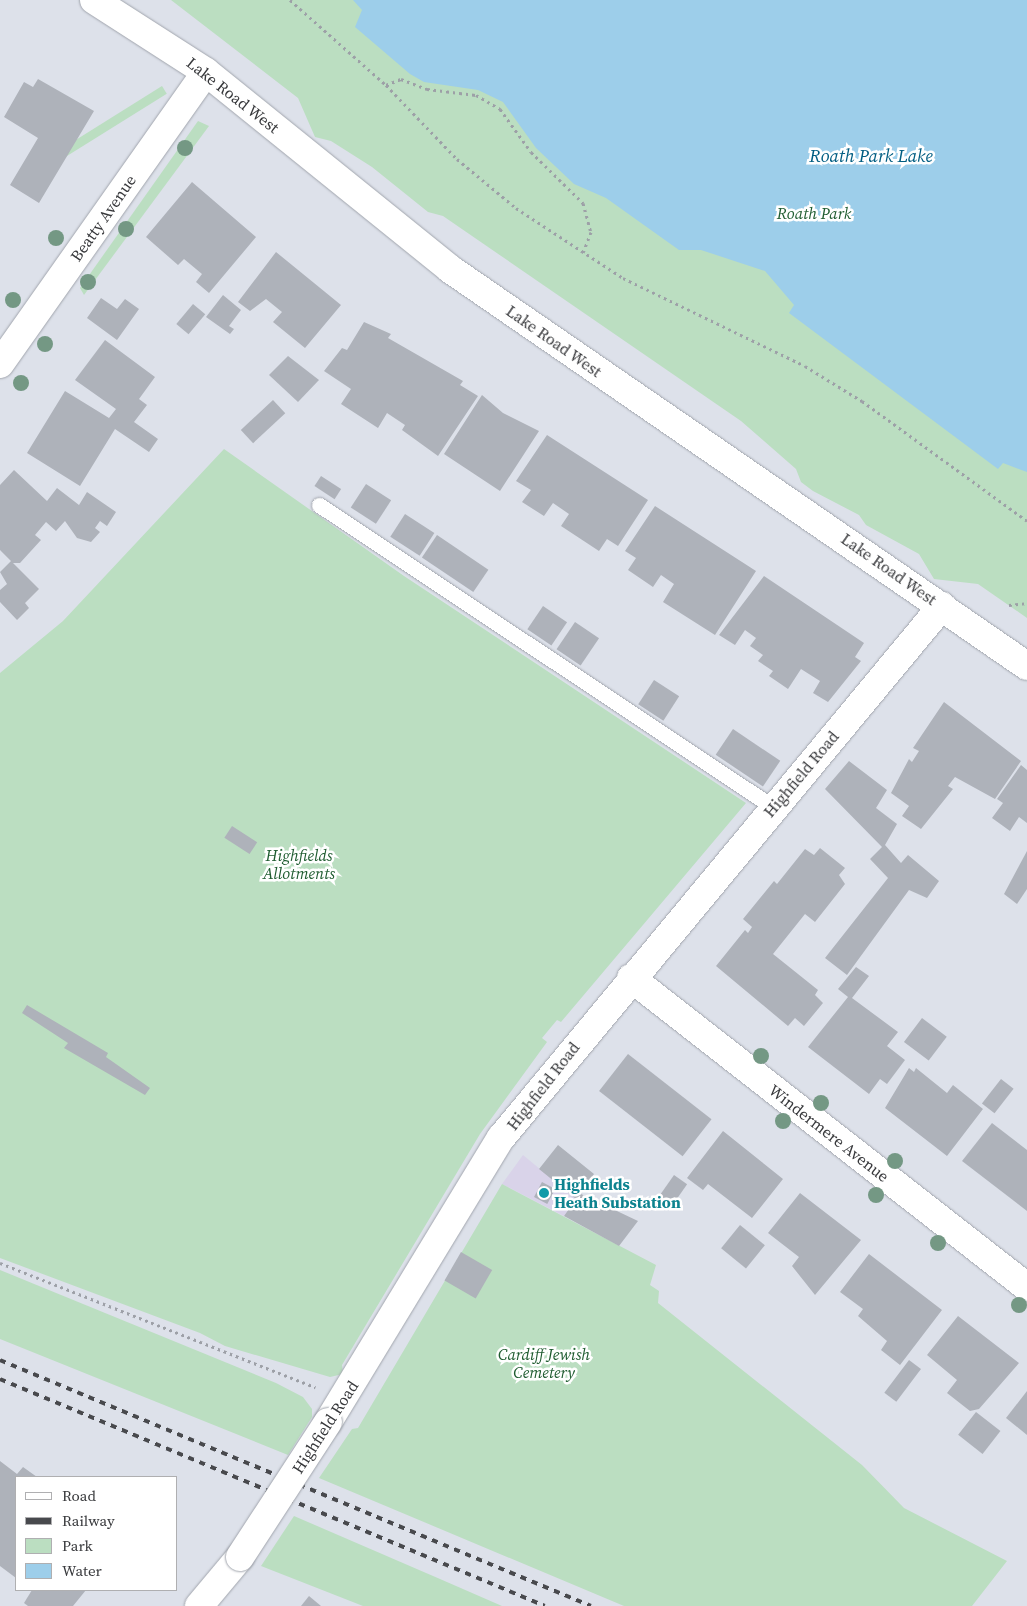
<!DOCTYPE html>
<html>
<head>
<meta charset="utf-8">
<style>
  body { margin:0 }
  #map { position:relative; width:1027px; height:1606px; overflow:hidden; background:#dde1ea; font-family:"Source Serif 4",serif }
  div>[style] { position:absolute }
  .industrial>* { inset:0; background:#d9d3e9 }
  .green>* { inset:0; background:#bbdec1; transform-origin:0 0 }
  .water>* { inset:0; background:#9dceea }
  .building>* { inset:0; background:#aeb2ba; transform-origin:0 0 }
  .path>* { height:3px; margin-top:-1.5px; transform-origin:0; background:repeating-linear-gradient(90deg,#9da0a7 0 2.5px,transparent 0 6.5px) }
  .roads { filter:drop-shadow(0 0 1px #a1a5ad) drop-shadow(0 0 1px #a1a5ad) }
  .service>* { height:15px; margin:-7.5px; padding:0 7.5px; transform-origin:7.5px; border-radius:7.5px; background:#fff }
  .minor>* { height:28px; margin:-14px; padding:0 14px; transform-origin:14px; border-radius:14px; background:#fff }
  .tertiary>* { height:28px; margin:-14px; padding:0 14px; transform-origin:14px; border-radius:14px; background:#fff }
  .rail>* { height:4px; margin-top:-2px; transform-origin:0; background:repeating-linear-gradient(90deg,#48494d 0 6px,transparent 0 12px) }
  .bridges { filter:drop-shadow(0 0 1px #a1a5ad) drop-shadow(0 0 1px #a1a5ad) }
  .minor-bridge>* { height:28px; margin:-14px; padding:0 14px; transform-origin:14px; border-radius:14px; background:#fff }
  .trees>* { width:16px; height:16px; margin:-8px; border-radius:50%; background:#749884 }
  .dots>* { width:14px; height:14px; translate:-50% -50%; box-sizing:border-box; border:2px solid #fff; border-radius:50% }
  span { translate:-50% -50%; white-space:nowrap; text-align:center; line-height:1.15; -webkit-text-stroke:5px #fff; paint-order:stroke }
  .street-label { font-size:16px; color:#37383b }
  .park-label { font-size:16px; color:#1f5c30; font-style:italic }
  .culture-label { font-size:16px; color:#0d838f; font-weight:700 }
  .left { translate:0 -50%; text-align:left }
  .water-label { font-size:18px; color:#005d82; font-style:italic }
  .legend { position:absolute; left:15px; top:1476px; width:162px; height:115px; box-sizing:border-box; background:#fff; border:1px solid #afafb1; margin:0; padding:6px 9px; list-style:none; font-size:15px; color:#37383b }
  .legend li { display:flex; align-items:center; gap:10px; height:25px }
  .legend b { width:25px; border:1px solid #afafb1 }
</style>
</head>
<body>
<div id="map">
  <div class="industrial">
    <i style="clip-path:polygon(523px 1155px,576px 1199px,564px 1216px,502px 1184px)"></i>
  </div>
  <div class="green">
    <i style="clip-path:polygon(171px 0,1027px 0,1027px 618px,978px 584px,934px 579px,919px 554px,866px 525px,859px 515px,813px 491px,801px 482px,796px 469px,741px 421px,443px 216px,428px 212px,372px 167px,331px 141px,315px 137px,298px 98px)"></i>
    <i style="left:162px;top:86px;width:9px;height:130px;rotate:58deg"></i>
    <i style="clip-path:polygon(198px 121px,209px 126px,84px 295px,80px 288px)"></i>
    <i style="clip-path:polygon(224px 449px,404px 576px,746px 803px,561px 1022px,557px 1020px,542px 1038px,547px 1042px,480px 1134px,342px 1365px,343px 1374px,330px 1377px,225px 1346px,200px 1333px,0 1258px,0 673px,63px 621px)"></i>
    <i style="clip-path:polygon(502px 1184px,656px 1265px,650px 1285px,659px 1291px,658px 1303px,862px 1465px,904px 1508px,1007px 1561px,972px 1606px,624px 1606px,319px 1478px,352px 1429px,358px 1428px)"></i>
    <i style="clip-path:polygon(0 1270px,276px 1383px,303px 1397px,312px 1409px,312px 1417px,288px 1455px,0 1339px)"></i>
    <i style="clip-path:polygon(294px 1516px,440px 1579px,502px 1606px,363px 1606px,261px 1566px)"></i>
  </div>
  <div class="water">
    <i style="clip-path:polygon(353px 0,1027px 0,1027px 472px,1003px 463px,998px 469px,789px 313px,794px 305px,765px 271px,701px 250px,679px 250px,606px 198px,574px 184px,536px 148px,503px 102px,478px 90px,424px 82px,410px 74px,355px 27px,362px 10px)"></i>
  </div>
  <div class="building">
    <i style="clip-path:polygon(38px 79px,94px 111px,39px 203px,10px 185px,38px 138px,4px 117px,24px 82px,33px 87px)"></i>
    <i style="clip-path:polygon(192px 182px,256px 237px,209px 293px,196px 282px,202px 274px,184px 259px,178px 265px,146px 237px)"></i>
    <i style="clip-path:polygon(276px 252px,341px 305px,305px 348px,273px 322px,282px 312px,266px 299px,250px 311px,238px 302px)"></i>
    <i style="clip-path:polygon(223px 295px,241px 310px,229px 326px,234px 329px,230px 334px,206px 317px)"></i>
    <i style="clip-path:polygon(101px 298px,117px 309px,125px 299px,139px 309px,117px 340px,87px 318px)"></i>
    <i style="left:193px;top:304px;width:16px;height:26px;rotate:40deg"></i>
    <i style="clip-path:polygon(364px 322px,391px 334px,388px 338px,463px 381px,460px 385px,478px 396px,438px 456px,402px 430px,405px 425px,387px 413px,378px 428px,341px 404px,351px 389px,324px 371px,342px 348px,347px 350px)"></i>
    <i style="clip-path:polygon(105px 340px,155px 377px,139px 399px,147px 405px,134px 422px,158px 439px,149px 452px,115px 429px,80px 486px,27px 453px,65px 391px,109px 418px,116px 409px,75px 380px)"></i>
    <i style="clip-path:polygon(288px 356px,319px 380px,298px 402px,269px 375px)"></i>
    <i style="clip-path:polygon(482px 395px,503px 413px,539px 431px,500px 491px,444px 454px)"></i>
    <i style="left:273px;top:400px;width:18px;height:44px;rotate:47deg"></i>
    <i style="clip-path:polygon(547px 435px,648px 500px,618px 546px,607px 539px,599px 551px,561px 526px,569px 514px,553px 503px,544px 516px,522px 502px,531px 490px,516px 481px)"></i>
    <i style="clip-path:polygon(14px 470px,47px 501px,57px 488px,79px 505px,87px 492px,116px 512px,107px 526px,100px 521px,95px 528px,100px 532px,91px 542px,77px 538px,65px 521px,56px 531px,46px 522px,35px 535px,41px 540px,20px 563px,13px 563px,39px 589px,25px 603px,29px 608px,17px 620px,0 602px,0 590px,7px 584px,0 572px,11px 561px,0 550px,0 485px)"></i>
    <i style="left:321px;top:476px;width:24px;height:12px;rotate:33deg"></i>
    <i style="left:366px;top:484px;width:30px;height:28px;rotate:33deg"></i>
    <i style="clip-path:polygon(655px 506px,756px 571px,715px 635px,663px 602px,674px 584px,661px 575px,653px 587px,628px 570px,636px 558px,625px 551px)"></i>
    <i style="left:405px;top:514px;width:35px;height:27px;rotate:33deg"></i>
    <i style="left:437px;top:535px;width:62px;height:27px;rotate:34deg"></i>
    <i style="clip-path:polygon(764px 576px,864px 643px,855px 657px,861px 661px,828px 702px,813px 693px,820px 681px,801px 669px,788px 689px,769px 676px,773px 671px,758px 661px,763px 655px,750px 646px,756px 638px,745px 630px,735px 645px,719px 635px)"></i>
    <i style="left:543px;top:606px;width:29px;height:28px;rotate:34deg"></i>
    <i style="left:575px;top:622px;width:29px;height:33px;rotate:34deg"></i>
    <i style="left:654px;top:680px;width:30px;height:29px;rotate:33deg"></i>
    <i style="clip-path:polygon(944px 702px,1021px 761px,995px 799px,955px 777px,948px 786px,953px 789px,921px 829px,902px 816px,909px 806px,891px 793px,909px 759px,912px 762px,919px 751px,913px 748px)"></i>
    <i style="left:733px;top:729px;width:57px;height:31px;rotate:34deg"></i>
    <i style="clip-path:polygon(849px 761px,887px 790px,876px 808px,897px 824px,885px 845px,901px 863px,908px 855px,939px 881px,927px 898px,909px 890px,847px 975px,825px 958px,888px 878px,870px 859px,882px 847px,825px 789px)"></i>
    <i style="clip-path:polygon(1021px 765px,1027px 770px,1027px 823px,1019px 817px,1010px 831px,992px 818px,1003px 803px,997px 799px)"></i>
    <i style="left:232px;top:826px;width:30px;height:14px;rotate:33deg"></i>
    <i style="clip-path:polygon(820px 848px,845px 868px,839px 875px,845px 884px,815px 922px,805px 914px,773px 954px,818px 990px,815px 995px,823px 1003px,804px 1026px,795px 1018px,788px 1026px,716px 966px,745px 930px,748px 933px,752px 927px,743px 919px,774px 881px,777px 884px,805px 849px,814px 855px)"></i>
    <i style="clip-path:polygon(1027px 851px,1027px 889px,1017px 904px,1004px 894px)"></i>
    <i style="clip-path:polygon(856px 967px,869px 976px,852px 998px,898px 1032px,887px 1046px,905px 1060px,887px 1084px,880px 1079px,869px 1094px,808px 1047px,848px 997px,838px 989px)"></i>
    <i style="clip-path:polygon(27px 1005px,108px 1053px,106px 1057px,150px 1088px,145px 1095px,64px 1048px,68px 1043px,22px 1013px)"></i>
    <i style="left:922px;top:1018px;width:31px;height:30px;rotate:37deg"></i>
    <i style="left:628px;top:1054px;width:106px;height:47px;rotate:38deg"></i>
    <i style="clip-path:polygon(909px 1068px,914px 1072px,916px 1068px,947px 1093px,953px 1085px,983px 1109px,947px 1156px,885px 1108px)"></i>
    <i style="left:1001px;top:1079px;width:16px;height:31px;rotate:38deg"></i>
    <i style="clip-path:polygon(992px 1123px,1027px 1150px,1027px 1211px,962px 1161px)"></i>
    <i style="clip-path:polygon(723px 1131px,783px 1179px,752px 1218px,708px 1184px,703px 1190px,687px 1178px)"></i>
    <i style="clip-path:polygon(558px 1145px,594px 1174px,581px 1194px,638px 1221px,619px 1246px,564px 1216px,576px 1199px,539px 1169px)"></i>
    <i style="left:674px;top:1175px;width:16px;height:29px;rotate:35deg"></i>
    <i style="left:542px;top:1182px;width:15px;height:17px;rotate:28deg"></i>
    <i style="clip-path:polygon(800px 1193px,861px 1240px,815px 1295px,792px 1266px,799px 1257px,768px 1233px)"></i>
    <i style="left:740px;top:1225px;width:32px;height:30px;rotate:39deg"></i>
    <i style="left:461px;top:1252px;width:36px;height:33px;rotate:30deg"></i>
    <i style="clip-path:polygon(869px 1254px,942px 1310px,900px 1365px,881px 1350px,887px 1341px,858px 1316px,863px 1309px,840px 1292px)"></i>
    <i style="clip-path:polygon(958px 1316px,1019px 1363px,979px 1409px,970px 1411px,947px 1393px,957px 1380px,927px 1355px)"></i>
    <i style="left:909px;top:1360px;width:15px;height:41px;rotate:37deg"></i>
    <i style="clip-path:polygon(1027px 1391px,1027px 1435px,1006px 1418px)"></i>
    <i style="left:976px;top:1412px;width:31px;height:29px;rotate:38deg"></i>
    <i style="clip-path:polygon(0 1461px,17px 1474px,23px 1467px,37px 1477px,16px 1477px,16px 1578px,0 1566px)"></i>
    <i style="clip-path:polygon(32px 1590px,86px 1590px,73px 1606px,28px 1606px,24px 1603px)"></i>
    <i style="clip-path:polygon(309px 1596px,321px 1606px,301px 1606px)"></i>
  </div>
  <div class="path">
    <i style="left:290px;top:0;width:128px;rotate:41.5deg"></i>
    <i style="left:386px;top:85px;width:103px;rotate:46.2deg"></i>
    <i style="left:457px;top:159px;width:77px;rotate:39.7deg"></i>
    <i style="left:516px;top:208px;width:128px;rotate:33.2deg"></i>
    <i style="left:623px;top:278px;width:202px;rotate:25.8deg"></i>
    <i style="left:805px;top:366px;width:67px;rotate:31.6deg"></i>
    <i style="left:862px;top:401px;width:204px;rotate:36deg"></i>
    <i style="left:386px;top:85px;width:16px;rotate:-22deg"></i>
    <i style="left:401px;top:79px;width:28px;rotate:21deg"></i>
    <i style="left:427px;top:89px;width:49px;rotate:7deg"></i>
    <i style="left:476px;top:95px;width:28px;rotate:30deg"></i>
    <i style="left:500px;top:109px;width:53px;rotate:54.2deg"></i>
    <i style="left:531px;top:152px;width:73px;rotate:44.4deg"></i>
    <i style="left:583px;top:203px;width:30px;rotate:75deg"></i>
    <i style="left:591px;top:232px;width:22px;rotate:111deg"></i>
    <i style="left:1009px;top:605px;width:18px;rotate:-6deg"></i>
    <i style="left:0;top:1263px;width:339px;rotate:21.5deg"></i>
  </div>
  <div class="roads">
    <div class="service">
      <i style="left:319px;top:505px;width:545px;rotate:33.63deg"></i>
    </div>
    <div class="minor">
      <i style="left:0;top:364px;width:357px;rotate:-54.8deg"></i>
      <i style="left:631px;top:978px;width:502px;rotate:37.97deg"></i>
      <i style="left:328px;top:1422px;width:333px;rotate:-58.7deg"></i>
      <i style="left:501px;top:1138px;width:691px;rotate:-50.34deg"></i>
      <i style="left:199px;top:1606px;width:64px;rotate:-50.1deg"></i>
    </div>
    <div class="tertiary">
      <i style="left:94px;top:0;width:133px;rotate:32.7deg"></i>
      <i style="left:206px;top:72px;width:314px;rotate:38.9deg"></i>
      <i style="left:450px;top:269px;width:700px;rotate:34.53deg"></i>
    </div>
  </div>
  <div class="rail">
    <i style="left:0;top:1360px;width:640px;rotate:22.6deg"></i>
    <i style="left:0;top:1379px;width:590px;rotate:22.61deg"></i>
  </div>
  <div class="bridges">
    <div class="minor-bridge">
      <i style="left:240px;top:1557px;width:161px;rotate:-56.9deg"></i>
    </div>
  </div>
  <div class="trees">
    <i style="left:185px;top:148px"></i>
    <i style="left:126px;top:229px"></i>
    <i style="left:56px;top:238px"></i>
    <i style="left:88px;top:282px"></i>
    <i style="left:13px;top:300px"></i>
    <i style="left:45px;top:344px"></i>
    <i style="left:21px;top:383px"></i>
    <i style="left:761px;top:1056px"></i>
    <i style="left:821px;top:1103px"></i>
    <i style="left:783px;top:1121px"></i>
    <i style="left:895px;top:1161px"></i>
    <i style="left:876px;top:1195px"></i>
    <i style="left:938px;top:1243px"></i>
    <i style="left:1019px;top:1305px"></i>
  </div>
  <div class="dots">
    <i style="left:544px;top:1193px;background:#0f9aa8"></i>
  </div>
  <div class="street-label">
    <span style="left:233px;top:95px;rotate:38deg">Lake Road West</span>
    <span style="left:103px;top:218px;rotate:-55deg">Beatty Avenue</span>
    <span style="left:554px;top:341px;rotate:35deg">Lake Road West</span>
    <span style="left:889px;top:569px;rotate:35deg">Lake Road West</span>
    <span style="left:801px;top:774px;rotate:-50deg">Highfield Road</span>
    <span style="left:543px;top:1086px;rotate:-52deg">Highfield Road</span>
    <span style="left:829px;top:1133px;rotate:38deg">Windermere Avenue</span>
    <span style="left:325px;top:1427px;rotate:-57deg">Highfield Road</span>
  </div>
  <div class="park-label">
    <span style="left:814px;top:213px">Roath Park</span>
    <span style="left:299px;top:864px">Highfields<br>Allotments</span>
    <span style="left:544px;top:1363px">Cardiff Jewish<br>Cemetery</span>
  </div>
  <div class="culture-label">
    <span class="left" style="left:554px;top:1193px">Highfields<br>Heath Substation</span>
  </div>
  <div class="water-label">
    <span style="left:871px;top:156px">Roath Park Lake</span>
  </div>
  <ul class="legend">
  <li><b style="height:6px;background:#fff"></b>Road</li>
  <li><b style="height:6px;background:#48494d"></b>Railway</li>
  <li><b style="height:14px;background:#bbdec1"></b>Park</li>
  <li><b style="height:14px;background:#9dceea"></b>Water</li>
  </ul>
</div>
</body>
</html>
